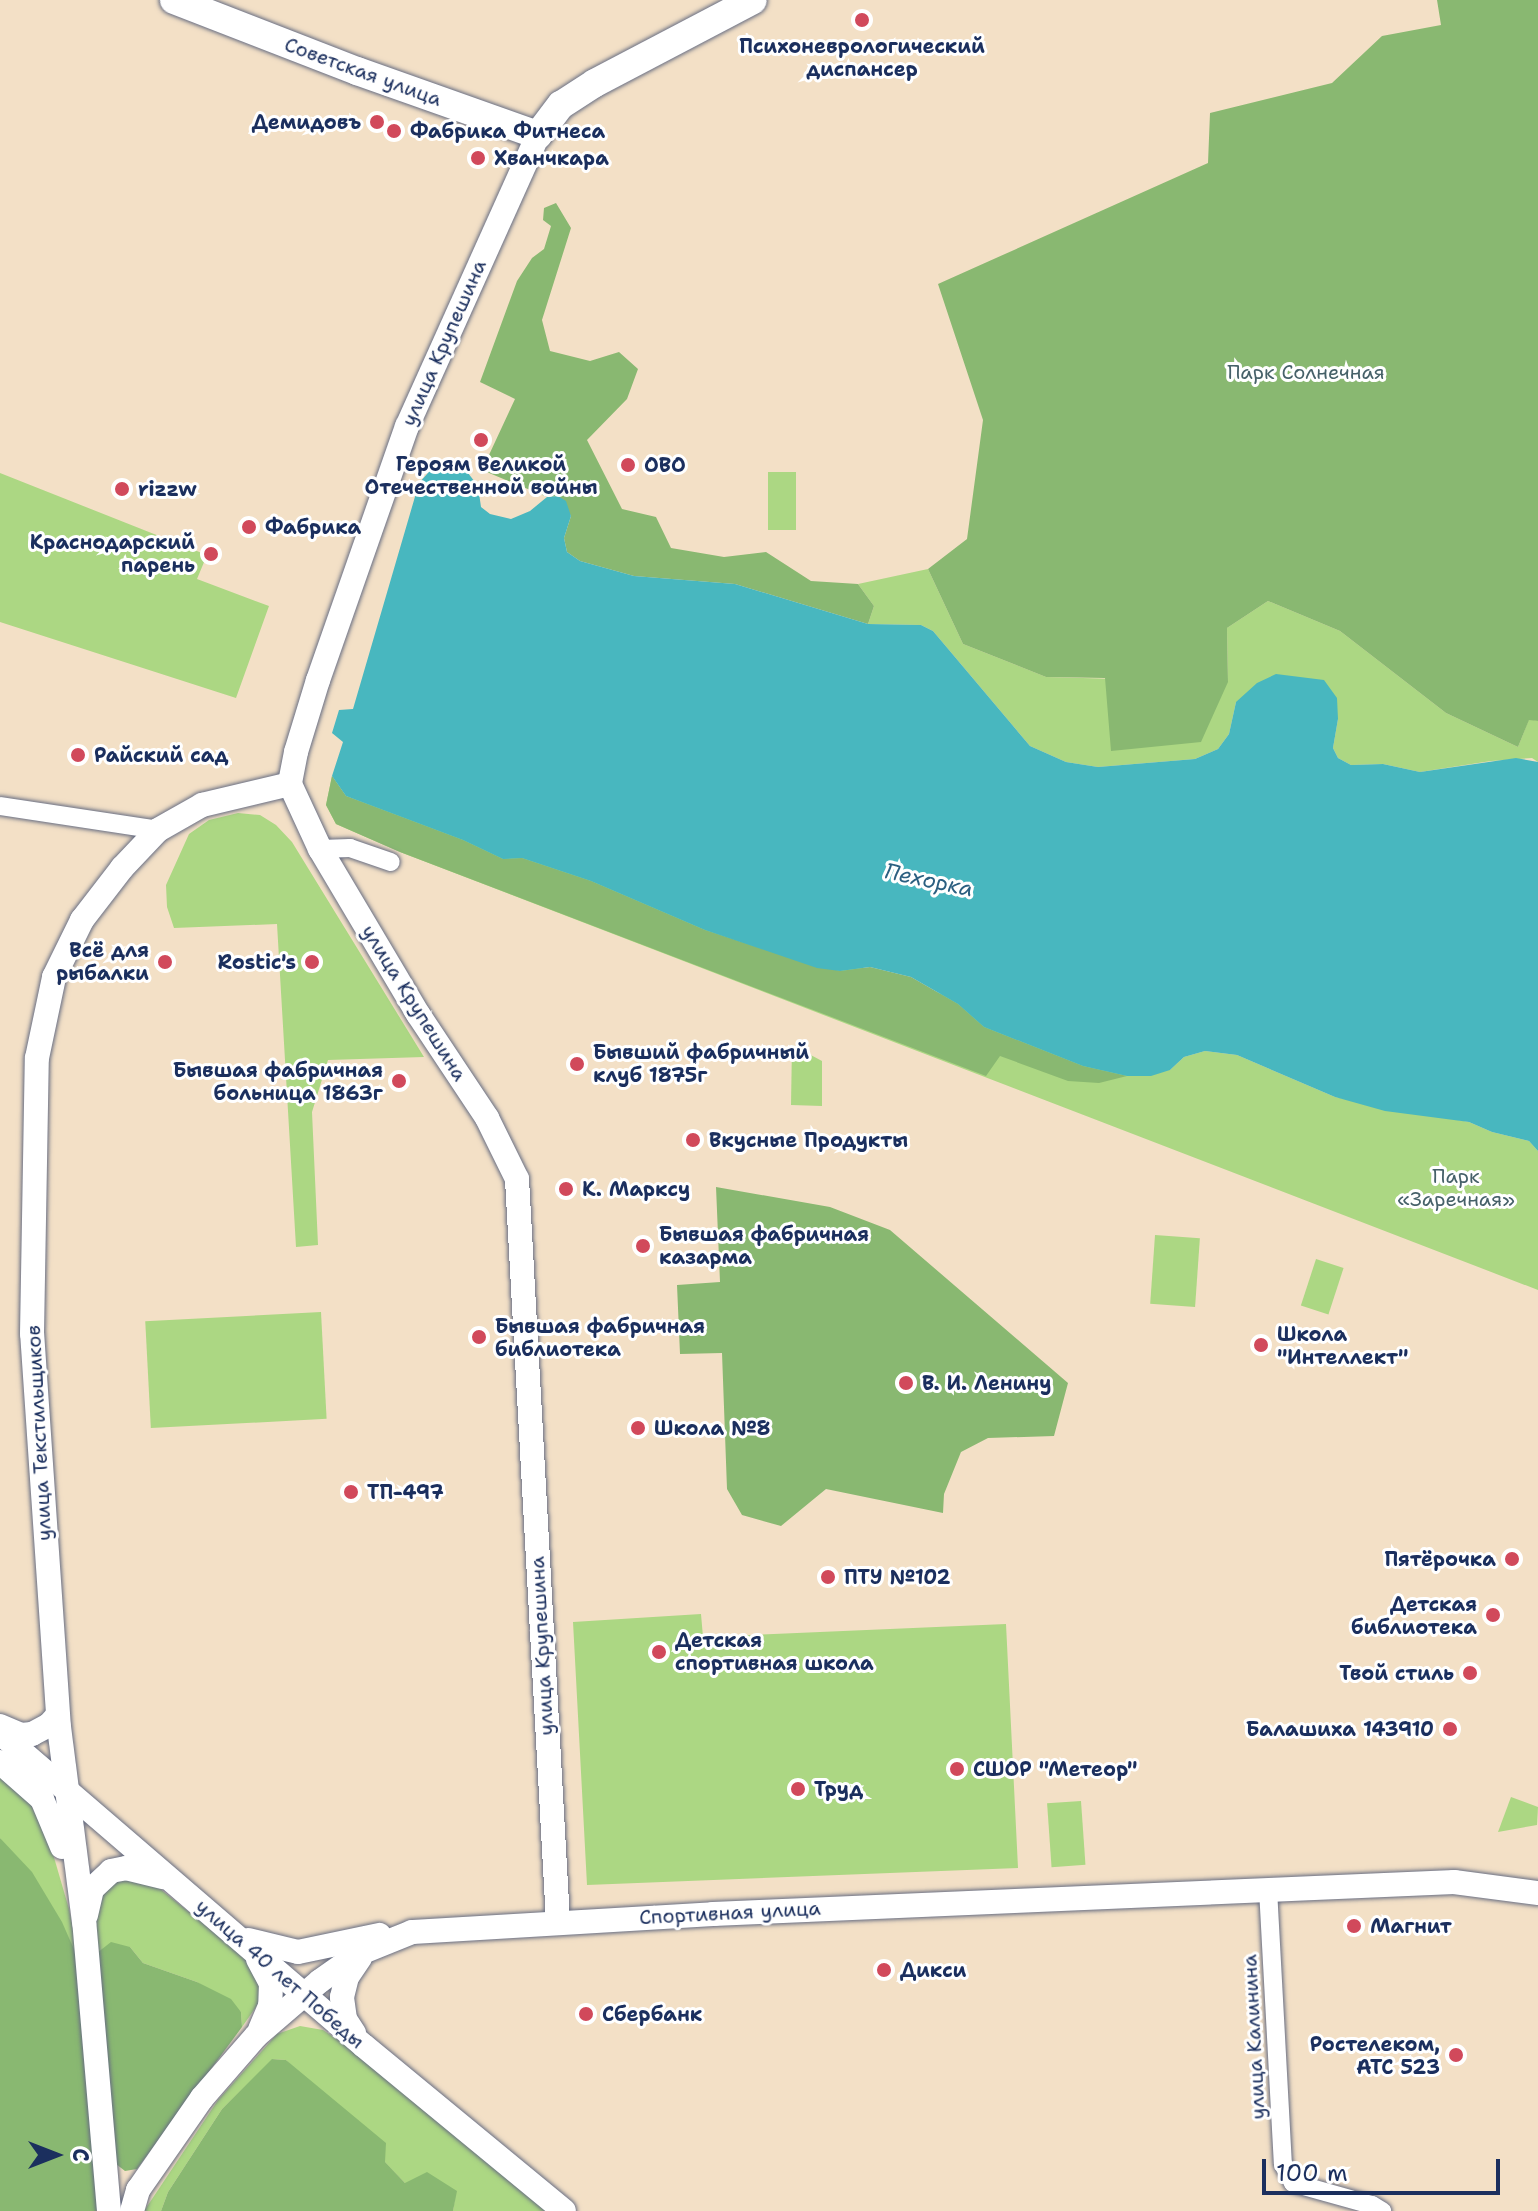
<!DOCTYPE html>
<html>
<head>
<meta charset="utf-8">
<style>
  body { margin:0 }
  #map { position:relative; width:1538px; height:2211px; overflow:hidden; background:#f3e0c6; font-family:"Shantell Sans",sans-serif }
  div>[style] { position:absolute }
  .green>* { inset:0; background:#acd783; transform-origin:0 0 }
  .forest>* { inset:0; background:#89b871 }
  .water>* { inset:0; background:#48b7bf }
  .roads { filter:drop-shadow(0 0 2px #676d82) drop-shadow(0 0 2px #676d82) }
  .street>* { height:18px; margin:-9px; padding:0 9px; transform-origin:9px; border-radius:9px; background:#fff }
  .secondary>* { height:24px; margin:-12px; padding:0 12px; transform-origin:12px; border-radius:12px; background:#fff }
  .primary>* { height:28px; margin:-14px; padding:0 14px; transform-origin:14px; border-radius:14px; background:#fff }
  .dots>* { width:22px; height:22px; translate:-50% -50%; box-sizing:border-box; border:4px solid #fff; border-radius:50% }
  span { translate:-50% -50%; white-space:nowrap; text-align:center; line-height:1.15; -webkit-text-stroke:6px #fff; paint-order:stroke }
  .poi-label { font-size:20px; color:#1b2f5e; font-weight:700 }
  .right { translate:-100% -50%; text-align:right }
  .left { translate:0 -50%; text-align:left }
  .street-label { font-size:20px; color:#1b2f5e }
  .park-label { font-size:20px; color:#466169 }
  .water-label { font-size:22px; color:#2b5f80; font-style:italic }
  .north { position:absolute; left:16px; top:2115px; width:80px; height:80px; -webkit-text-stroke:6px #fff; paint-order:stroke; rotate:90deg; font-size:22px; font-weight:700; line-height:32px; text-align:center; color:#1b2f5e }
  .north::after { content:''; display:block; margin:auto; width:28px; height:36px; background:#1b2f5e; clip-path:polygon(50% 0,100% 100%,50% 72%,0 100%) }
  .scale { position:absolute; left:1262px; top:2159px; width:238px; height:36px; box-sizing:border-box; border:4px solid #1b2f5e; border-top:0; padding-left:10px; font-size:24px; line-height:28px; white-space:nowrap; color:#1b2f5e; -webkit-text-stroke:6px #fff; paint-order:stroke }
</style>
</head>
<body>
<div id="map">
  <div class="green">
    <i style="left:768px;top:472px;width:28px;height:58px"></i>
    <i style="clip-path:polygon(0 473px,207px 555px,197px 579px,269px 606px,236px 698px,0 622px)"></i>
    <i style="clip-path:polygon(928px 569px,963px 644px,1046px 677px,1228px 682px,1227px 628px,1268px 601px,1340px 631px,1446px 713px,1518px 747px,1529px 719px,1538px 721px,1538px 762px,1532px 758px,1491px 761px,1420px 772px,1383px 764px,1351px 765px,1338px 758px,1333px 748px,1338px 719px,1236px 702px,1229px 734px,1218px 749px,1195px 759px,1098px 767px,1066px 762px,1030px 746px,933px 631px,921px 625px,868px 624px,874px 606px,858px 584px)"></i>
    <i style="clip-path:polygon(332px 776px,346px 796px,1170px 1070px,1184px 1057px,1205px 1051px,1237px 1055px,1335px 1097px,1469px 1122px,1492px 1132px,1529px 1141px,1538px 1151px,1538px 1290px,400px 852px,336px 824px,326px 805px)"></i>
    <i style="clip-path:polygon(238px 813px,260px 815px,276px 825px,292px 842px,424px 1057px,328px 1060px,312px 1112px,318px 1245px,296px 1247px,277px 924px,174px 928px,167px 907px,166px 885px,189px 834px,209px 820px)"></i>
    <i style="clip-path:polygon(792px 1045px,822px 1061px,822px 1106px,791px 1105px)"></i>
    <i style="left:1155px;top:1235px;width:45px;height:69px;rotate:4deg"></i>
    <i style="left:1316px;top:1259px;width:29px;height:49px;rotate:18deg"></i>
    <i style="left:321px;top:1312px;width:107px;height:176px;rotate:87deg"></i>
    <i style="clip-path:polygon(701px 1614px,703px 1637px,1006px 1624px,1018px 1868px,587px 1885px,573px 1622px)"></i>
    <i style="clip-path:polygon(0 1766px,21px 1784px,51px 1847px,69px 1909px,80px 1963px,0 1838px)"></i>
    <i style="clip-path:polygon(1511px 1797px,1538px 1807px,1537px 1825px,1498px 1832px)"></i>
    <i style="left:1081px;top:1801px;width:64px;height:34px;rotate:86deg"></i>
    <i style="clip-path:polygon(113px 1876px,149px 1880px,246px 1958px,265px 1994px,242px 2027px,241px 2012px,197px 1982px,143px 1963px,130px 1947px,97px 1953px,93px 1908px)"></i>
    <i style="clip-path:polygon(300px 2026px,323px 2030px,344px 2044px,548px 2211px,453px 2211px,456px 2191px,405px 2183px,286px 2060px,273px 2059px,222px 2109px,168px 2192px,161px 2211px,144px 2211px,218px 2100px,277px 2034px)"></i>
  </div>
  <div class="forest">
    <i style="clip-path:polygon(1437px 0,1538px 0,1538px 721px,1529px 720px,1518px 747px,1446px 713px,1340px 631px,1268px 601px,1227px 628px,1228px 682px,1201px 742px,1111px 751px,1105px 678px,1046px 677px,963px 644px,928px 569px,967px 539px,983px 420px,938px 284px,1208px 163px,1210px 113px,1332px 83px,1382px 36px,1441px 25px)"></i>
    <i style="clip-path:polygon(556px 203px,571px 228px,542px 320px,550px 351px,590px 361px,619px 352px,638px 369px,627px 399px,587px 440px,622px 509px,656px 517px,671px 548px,724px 557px,766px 552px,811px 581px,858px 584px,874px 606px,868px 624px,735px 584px,634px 576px,580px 561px,567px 552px,564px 538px,571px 516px,558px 496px,547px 497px,482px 470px,515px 399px,480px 382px,517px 281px,532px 258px,544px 249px,551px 226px,543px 220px,544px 208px)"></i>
    <i style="clip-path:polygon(332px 776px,346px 796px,463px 840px,503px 859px,522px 858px,591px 881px,705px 930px,785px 956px,840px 971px,870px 967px,911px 977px,958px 1004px,984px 1027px,1083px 1066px,1127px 1076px,1099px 1083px,1068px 1081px,1000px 1056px,986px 1076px,400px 852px,336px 824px,326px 805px)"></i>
    <i style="clip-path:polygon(716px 1187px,830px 1207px,890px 1230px,1068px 1383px,1054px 1436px,988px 1438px,961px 1452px,944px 1494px,943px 1513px,826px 1489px,781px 1526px,742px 1515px,727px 1489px,722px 1353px,680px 1354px,677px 1285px,720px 1282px)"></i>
    <i style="clip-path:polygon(0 1838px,32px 1872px,62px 1922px,80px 1963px,98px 2211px,0 2211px)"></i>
    <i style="clip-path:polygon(111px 1942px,130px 1947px,143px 1963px,197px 1982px,231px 1999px,241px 2012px,242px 2027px,137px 2169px,125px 2171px,116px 2164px,97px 1953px)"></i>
    <i style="clip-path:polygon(272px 2059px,286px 2060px,386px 2143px,385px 2162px,405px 2183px,427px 2172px,457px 2191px,453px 2211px,161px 2211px,168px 2192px,222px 2109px)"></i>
  </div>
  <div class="water">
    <i style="clip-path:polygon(435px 465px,447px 465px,468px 473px,478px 486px,481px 507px,490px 514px,511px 519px,530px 511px,547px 497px,558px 496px,566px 501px,571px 516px,564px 538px,567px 552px,580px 561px,634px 576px,735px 584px,868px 624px,921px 625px,933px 631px,1030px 746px,1066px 762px,1098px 767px,1195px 759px,1218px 749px,1229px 734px,1236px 702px,1257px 683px,1276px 674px,1324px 680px,1337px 698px,1338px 719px,1333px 748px,1338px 758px,1351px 765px,1383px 764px,1420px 772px,1516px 758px,1538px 762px,1538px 1151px,1529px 1141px,1492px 1132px,1469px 1122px,1385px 1111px,1335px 1097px,1237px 1055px,1205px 1051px,1184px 1057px,1170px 1070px,1151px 1076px,1127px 1076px,1083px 1066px,984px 1027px,958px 1004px,911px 977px,870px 967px,840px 971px,817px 968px,705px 930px,591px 881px,522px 858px,503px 859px,463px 840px,346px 796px,332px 776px,343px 742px,332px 733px,339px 710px,353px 709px,419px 483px)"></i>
  </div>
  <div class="roads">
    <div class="street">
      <i style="left:0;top:806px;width:160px;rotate:8.6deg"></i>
      <i style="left:320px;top:849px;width:30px;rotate:-2deg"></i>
      <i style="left:350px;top:848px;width:43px;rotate:18.9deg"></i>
      <i style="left:1268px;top:1889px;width:275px;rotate:86.9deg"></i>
      <i style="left:1283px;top:2164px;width:21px;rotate:62deg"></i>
      <i style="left:1293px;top:2183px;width:82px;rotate:15.6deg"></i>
      <i style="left:1372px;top:2205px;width:12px;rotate:31deg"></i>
    </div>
    <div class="secondary">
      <i style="left:538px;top:135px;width:319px;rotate:114.2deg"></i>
      <i style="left:407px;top:426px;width:269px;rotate:109.3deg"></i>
      <i style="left:318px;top:680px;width:75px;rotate:107deg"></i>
      <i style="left:296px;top:752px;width:33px;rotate:101deg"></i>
      <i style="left:290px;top:784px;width:72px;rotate:65.2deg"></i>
      <i style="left:320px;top:849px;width:192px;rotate:59.3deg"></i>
      <i style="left:418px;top:1014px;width:125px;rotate:56.4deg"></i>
      <i style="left:487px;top:1118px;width:68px;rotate:63.8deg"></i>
      <i style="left:517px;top:1179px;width:744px;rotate:86.84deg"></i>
      <i style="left:0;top:1726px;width:23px;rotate:23deg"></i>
      <i style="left:21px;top:1735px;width:11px;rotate:-5deg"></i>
      <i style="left:32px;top:1734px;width:19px;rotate:-28deg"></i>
      <i style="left:49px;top:1725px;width:13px;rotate:-48deg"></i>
      <i style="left:0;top:1733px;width:480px;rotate:40.7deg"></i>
      <i style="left:364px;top:2046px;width:259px;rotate:39.5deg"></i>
      <i style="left:0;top:1762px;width:56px;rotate:41.4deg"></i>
      <i style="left:42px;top:1799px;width:52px;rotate:67.4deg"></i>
      <i style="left:86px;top:1915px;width:27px;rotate:-77deg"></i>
      <i style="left:92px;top:1889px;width:26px;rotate:-43deg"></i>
      <i style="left:111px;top:1871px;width:15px;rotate:-11deg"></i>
      <i style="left:126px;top:1868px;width:38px;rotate:14deg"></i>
      <i style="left:248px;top:1940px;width:51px;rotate:13.5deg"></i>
      <i style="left:298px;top:1952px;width:83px;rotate:-11.9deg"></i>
      <i style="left:258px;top:1959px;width:27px;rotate:62deg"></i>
      <i style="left:271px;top:1983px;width:23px;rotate:92deg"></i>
      <i style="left:270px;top:2006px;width:25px;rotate:113deg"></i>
      <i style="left:354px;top:2033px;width:17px;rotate:-123deg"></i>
      <i style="left:345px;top:2019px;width:22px;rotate:-98deg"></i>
      <i style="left:342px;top:1997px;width:21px;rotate:-76deg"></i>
      <i style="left:347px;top:1977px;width:23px;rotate:-56deg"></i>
      <i style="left:109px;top:2211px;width:290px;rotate:-94.9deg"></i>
      <i style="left:84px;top:1922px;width:196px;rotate:-97.3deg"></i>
      <i style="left:59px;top:1728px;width:395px;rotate:-93.9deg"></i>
      <i style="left:32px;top:1334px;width:276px;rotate:-89deg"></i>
      <i style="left:37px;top:1058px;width:83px;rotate:-78.1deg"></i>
      <i style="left:54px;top:977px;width:64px;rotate:-63.8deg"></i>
      <i style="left:82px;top:920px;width:66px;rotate:-52.4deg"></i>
      <i style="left:122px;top:868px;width:52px;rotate:-46.5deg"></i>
      <i style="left:158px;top:830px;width:51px;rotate:-29.6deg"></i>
      <i style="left:202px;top:805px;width:90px;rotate:-13.4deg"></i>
      <i style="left:132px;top:2211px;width:22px;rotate:-74deg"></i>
      <i style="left:138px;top:2190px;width:112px;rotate:-55.2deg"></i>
      <i style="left:202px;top:2098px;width:82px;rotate:-48.9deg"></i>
      <i style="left:256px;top:2036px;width:84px;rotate:-40.7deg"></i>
      <i style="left:320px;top:1981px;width:49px;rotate:-35deg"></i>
      <i style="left:360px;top:1953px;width:56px;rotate:-22deg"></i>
      <i style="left:412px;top:1932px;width:302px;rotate:-3.4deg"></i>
      <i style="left:713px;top:1914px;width:742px;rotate:-2.47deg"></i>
      <i style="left:1454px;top:1882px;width:85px;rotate:7.5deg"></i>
    </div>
    <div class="primary">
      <i style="left:174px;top:0;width:196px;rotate:21.2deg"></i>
      <i style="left:357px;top:71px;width:192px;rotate:19.5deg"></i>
      <i style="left:538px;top:135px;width:38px;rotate:-53deg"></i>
      <i style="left:561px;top:105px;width:40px;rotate:-32.9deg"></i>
      <i style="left:595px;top:83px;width:178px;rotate:-27.7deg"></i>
    </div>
  </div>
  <div class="dots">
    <i style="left:862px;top:20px;background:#d1495b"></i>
    <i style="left:377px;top:122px;background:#d1495b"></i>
    <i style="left:394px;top:131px;background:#d1495b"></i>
    <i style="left:478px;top:158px;background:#d1495b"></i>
    <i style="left:481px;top:440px;background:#d1495b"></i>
    <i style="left:628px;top:465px;background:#d1495b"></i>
    <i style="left:122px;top:489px;background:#d1495b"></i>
    <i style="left:249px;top:527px;background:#d1495b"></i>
    <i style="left:211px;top:554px;background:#d1495b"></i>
    <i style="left:78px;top:755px;background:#d1495b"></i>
    <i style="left:165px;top:962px;background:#d1495b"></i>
    <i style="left:312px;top:962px;background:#d1495b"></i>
    <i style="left:577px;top:1064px;background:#d1495b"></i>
    <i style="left:399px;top:1081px;background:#d1495b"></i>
    <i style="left:693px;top:1140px;background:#d1495b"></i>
    <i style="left:566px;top:1189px;background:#d1495b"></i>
    <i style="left:643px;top:1246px;background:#d1495b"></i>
    <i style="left:479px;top:1337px;background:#d1495b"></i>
    <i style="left:1261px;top:1345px;background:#d1495b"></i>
    <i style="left:906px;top:1383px;background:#d1495b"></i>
    <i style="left:638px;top:1428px;background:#d1495b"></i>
    <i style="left:351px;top:1492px;background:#d1495b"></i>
    <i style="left:1512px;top:1559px;background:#d1495b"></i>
    <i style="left:828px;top:1577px;background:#d1495b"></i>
    <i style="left:1493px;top:1615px;background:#d1495b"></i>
    <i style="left:659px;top:1652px;background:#d1495b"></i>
    <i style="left:1470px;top:1673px;background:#d1495b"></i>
    <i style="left:1450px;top:1729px;background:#d1495b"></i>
    <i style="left:957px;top:1769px;background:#d1495b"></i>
    <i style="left:798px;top:1789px;background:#d1495b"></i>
    <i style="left:1354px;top:1926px;background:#d1495b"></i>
    <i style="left:884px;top:1970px;background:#d1495b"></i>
    <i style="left:586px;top:2014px;background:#d1495b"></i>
    <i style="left:1456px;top:2055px;background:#d1495b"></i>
  </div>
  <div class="poi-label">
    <span style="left:862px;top:58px">Психоневрологический<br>диспансер</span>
    <span class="right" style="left:361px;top:122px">Демидовъ</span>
    <span class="left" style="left:410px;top:131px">Фабрика Фитнеса</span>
    <span class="left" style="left:494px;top:158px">Хванчкара</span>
    <span style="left:481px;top:476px">Героям Великой<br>Отечественной войны</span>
    <span class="left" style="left:644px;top:465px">ОВО</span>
    <span class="left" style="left:138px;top:489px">rizzw</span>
    <span class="left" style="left:265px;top:527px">Фабрика</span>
    <span class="right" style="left:195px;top:554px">Краснодарский<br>парень</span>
    <span class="left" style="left:94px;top:755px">Райский сад</span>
    <span class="right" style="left:149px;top:962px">Всё для<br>рыбалки</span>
    <span class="right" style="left:296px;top:962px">Rostic's</span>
    <span class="left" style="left:593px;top:1064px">Бывший фабричный<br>клуб 1875г</span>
    <span class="right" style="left:383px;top:1082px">Бывшая фабричная<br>больница 1863г</span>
    <span class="left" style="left:709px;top:1140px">Вкусные Продукты</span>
    <span class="left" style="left:582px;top:1189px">К. Марксу</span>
    <span class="left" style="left:659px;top:1246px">Бывшая фабричная<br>казарма</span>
    <span class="left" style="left:495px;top:1338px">Бывшая фабричная<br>библиотека</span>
    <span class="left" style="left:1277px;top:1346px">Школа<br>"Интеллект"</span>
    <span class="left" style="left:922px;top:1383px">В. И. Ленину</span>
    <span class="left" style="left:654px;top:1428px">Школа №8</span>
    <span class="left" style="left:367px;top:1492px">ТП-497</span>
    <span class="right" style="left:1496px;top:1559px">Пятёрочка</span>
    <span class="left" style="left:844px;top:1577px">ПТУ №102</span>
    <span class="right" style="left:1477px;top:1616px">Детская<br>библиотека</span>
    <span class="left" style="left:675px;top:1652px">Детская<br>спортивная школа</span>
    <span class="right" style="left:1454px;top:1673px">Твой стиль</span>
    <span class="right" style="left:1434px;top:1729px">Балашиха 143910</span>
    <span class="left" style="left:973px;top:1769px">СШОР "Метеор"</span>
    <span class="left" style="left:814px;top:1789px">Труд</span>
    <span class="left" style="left:1370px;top:1926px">Магнит</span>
    <span class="left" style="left:900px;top:1970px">Дикси</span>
    <span class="left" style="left:602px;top:2014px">Сбербанк</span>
    <span class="right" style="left:1440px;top:2056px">Ростелеком,<br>АТС 523</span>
  </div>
  <div class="street-label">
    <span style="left:363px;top:72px;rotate:20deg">Советская улица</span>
    <span style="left:444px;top:343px;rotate:-66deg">улица Крупешина</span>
    <span style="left:414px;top:1003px;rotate:58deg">улица Крупешина</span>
    <span style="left:39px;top:1433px;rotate:-93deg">улица Текстильщиков</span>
    <span style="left:542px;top:1646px;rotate:-93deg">улица Крупешина</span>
    <span style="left:730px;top:1913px;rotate:-3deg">Спортивная улица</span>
    <span style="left:280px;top:1974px;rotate:41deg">улица 40 лет Победы</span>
    <span style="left:1254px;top:2037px;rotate:-93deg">улица Калинина</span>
  </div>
  <div class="park-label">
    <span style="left:1306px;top:372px">Парк Солнечная</span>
    <span style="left:1456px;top:1188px">Парк<br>«Заречная»</span>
  </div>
  <div class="water-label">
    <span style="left:929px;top:880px;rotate:12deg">Пехорка</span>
  </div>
  <div class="north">С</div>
  <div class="scale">100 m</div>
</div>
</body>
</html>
